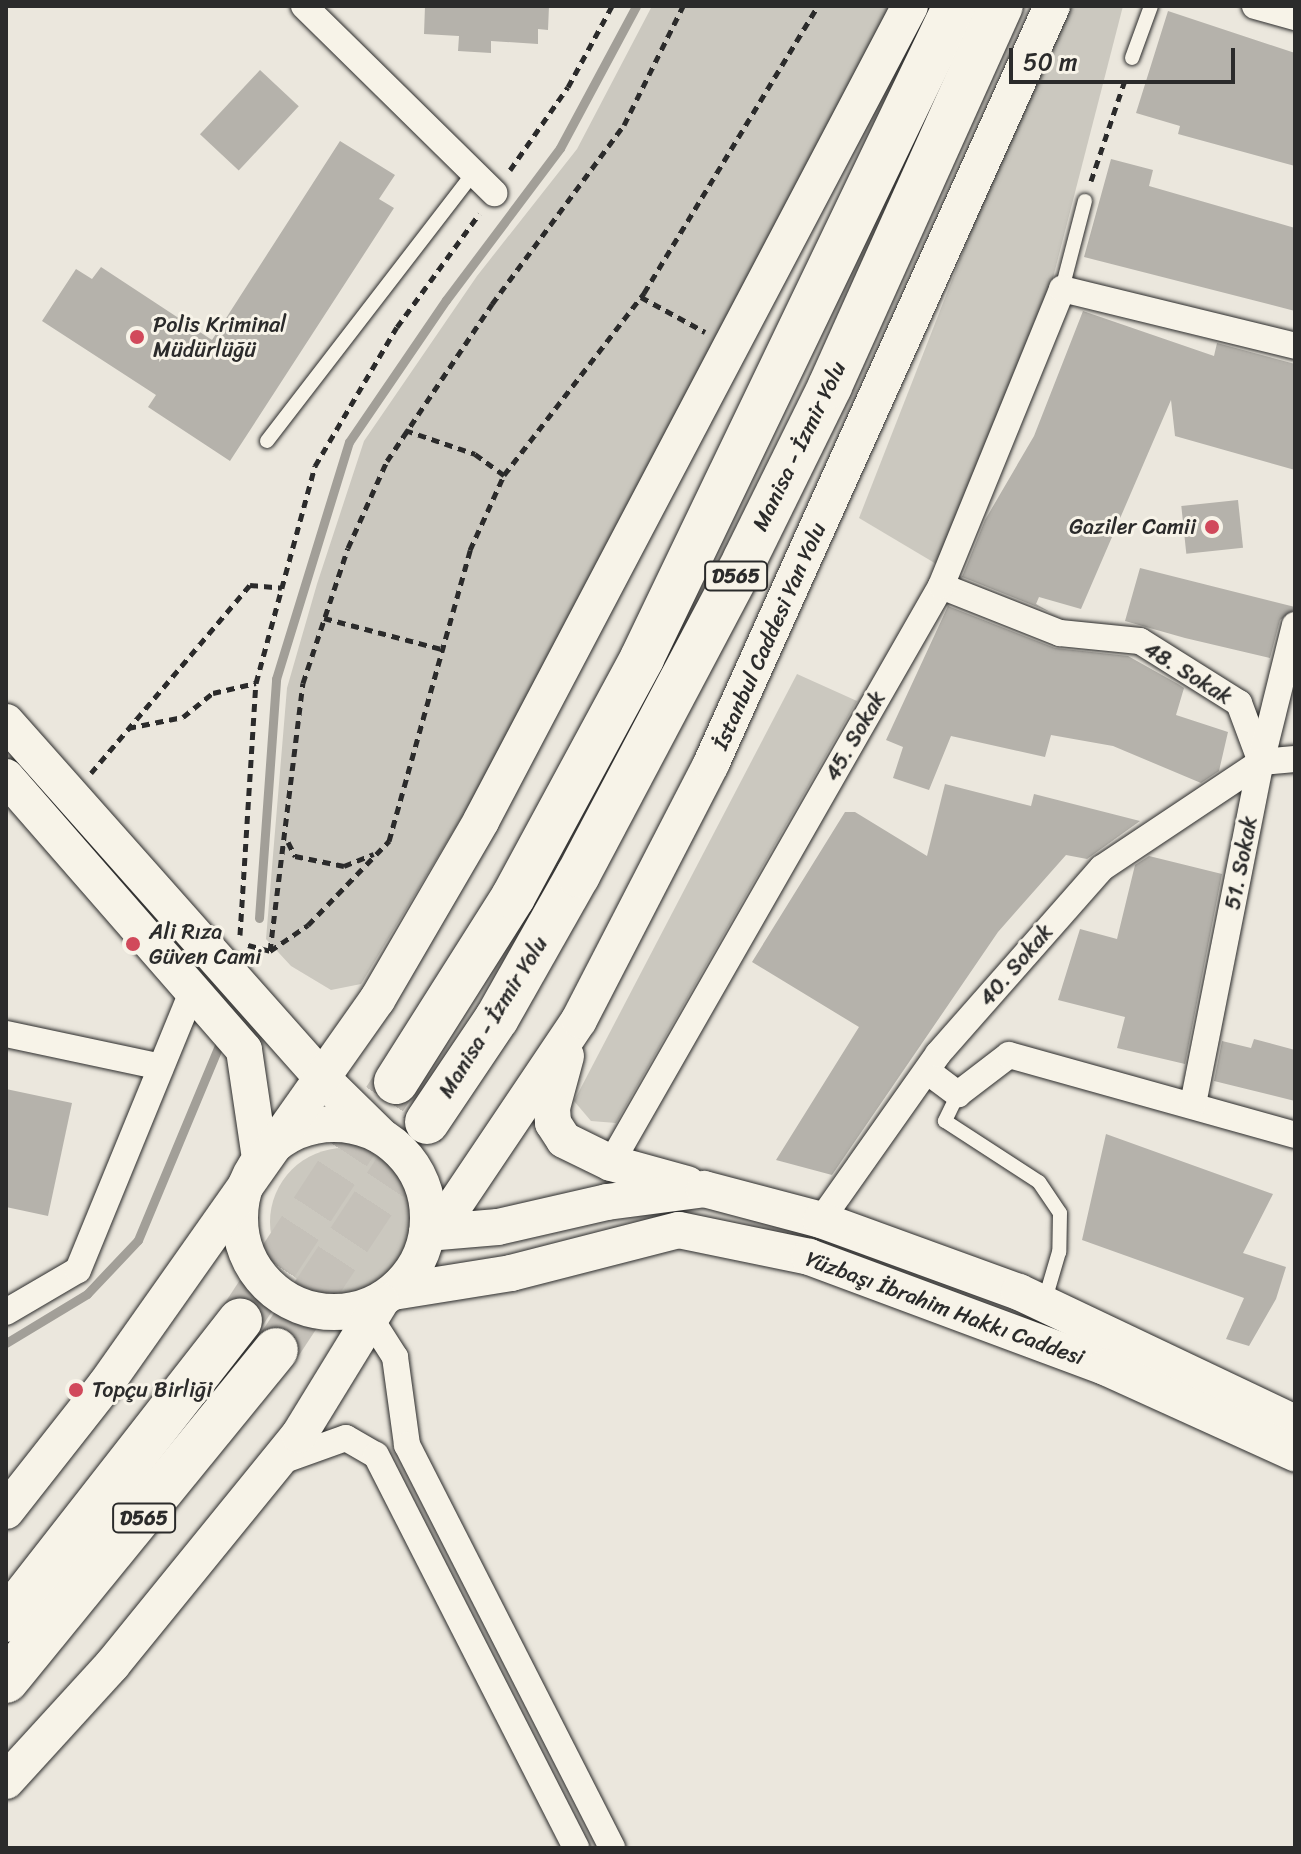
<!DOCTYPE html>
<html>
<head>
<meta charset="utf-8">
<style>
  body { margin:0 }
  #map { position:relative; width:1301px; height:1854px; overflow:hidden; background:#ebe7dd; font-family:Sriracha,sans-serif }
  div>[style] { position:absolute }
  .green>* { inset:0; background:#cbc8bf }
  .round { border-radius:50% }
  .stream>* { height:9px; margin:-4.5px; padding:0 4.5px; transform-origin:4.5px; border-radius:4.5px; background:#a29f98 }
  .building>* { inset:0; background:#b5b2ab; transform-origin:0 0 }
  .trunk-tunnel>* { height:44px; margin-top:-22px; transform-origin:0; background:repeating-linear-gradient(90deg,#c5c1b9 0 44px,transparent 0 66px) }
  .path>* { height:5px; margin-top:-2.5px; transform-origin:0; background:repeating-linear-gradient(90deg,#2b2b2b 0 8px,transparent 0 14px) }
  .roads { filter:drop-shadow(0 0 2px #2b2b2b) drop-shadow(0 0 2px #2b2b2b) }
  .service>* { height:14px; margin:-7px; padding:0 7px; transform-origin:7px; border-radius:7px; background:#f7f3e8 }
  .minor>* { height:26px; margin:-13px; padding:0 13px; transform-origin:13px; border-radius:13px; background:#f7f3e8 }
  .secondary>* { height:36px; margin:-18px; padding:0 18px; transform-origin:18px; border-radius:18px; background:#f7f3e8 }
  .secondary>.ring { margin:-18px; padding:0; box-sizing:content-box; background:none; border:36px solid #f7f3e8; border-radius:50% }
  .trunk>* { height:44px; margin:-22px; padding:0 22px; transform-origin:22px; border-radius:22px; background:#f7f3e8 }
  .dots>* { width:22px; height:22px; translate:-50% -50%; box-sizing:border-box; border:4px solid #f7f3e8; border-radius:50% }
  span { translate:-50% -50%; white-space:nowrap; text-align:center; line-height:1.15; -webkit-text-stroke:6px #f7f3e8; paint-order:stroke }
  .shield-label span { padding:2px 6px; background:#f7f3e8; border:2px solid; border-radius:6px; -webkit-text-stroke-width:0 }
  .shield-label { font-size:20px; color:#2b2b2b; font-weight:700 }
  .poi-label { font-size:22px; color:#2b2b2b }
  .left { translate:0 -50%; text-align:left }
  .right { translate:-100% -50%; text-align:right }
  .street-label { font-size:22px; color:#2b2b2b }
  .frame { position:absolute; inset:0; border:8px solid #2b2b2b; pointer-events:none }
  .scale { position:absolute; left:1009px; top:48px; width:226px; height:36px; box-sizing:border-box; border:4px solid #2b2b2b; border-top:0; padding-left:10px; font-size:24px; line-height:28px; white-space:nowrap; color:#2b2b2b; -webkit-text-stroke:6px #f7f3e8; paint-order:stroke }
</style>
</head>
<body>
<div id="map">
  <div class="green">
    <i style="clip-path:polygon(652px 6px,897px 6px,495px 762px,361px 984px,331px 990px,291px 966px,266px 939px,287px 688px,317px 584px,364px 441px,477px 276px,577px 149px)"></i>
    <i style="clip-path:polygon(1059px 6px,1123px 6px,1045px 309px,938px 565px,859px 518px)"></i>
    <i style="clip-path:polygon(797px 674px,857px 701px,616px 1123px,591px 1121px,574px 1101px)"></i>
    <i class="round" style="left:270px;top:1148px;width:148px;height:148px"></i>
  </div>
  <div class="stream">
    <i style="left:259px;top:918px;width:240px;rotate:-85.9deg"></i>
    <i style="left:276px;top:679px;width:248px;rotate:-72.9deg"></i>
    <i style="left:349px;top:442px;width:172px;rotate:-55.7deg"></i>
    <i style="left:446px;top:300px;width:190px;rotate:-53.1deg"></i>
    <i style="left:560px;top:148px;width:161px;rotate:-61.8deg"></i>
    <i style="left:6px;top:1343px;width:95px;rotate:-31.2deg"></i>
    <i style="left:87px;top:1294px;width:74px;rotate:-46.6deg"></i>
    <i style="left:138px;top:1240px;width:211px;rotate:-67.4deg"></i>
  </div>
  <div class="building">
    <i style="clip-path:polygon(425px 6px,549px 6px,548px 30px,538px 29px,538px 44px,491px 41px,491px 53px,458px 51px,459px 36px,424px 34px)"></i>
    <i style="clip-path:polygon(1168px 11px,1295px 53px,1295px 166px,1178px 134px,1180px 126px,1136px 113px)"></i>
    <i style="left:260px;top:70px;width:53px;height:88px;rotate:43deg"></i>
    <i style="clip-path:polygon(340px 141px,395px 175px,379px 199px,394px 208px,230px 461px,148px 407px,156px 395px,42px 321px,76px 269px,92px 279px,101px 267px,212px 340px)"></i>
    <i style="clip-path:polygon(1111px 159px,1153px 170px,1149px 186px,1295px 228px,1295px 311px,1084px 257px)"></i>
    <i style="clip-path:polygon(1083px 311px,1214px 356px,1217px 343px,1295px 364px,1295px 470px,1175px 436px,1171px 400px,1081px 609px,1039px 597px,1036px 604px,1050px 612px,962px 577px,985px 520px,1034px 436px)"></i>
    <i style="left:1238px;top:500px;width:48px;height:57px;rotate:84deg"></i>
    <i style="clip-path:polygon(1140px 568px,1295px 607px,1295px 609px,1280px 620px,1270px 658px,1185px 638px,1125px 621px)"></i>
    <i style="clip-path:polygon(948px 606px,1055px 648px,1128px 656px,1178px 684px,1184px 688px,1176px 715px,1228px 732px,1219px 771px,1201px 783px,1113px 746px,1051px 735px,1045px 757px,951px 736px,929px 790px,893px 778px,903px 747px,886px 740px)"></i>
    <i style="clip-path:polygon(945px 784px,1031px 806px,1034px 794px,1140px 821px,1087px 859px,1066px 855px,998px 932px,832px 1175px,776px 1160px,859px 1027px,752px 962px,845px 812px,855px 812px,927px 856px)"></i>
    <i style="clip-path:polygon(1149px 856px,1222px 874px,1185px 1064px,1117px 1048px,1125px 1017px,1058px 1000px,1080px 929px,1117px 939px,1135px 865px)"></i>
    <i style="clip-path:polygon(1254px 1039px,1295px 1050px,1295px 1101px,1214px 1081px,1222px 1041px,1251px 1048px)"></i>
    <i style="clip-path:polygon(6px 1089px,72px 1103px,48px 1216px,6px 1207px)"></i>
    <i style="clip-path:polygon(1106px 1134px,1273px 1194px,1243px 1253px,1286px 1267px,1276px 1299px,1249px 1346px,1226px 1339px,1244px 1298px,1082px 1240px)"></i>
  </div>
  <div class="trunk-tunnel">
    <i style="left:240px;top:1320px;width:285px;rotate:-56.8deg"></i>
    <i style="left:276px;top:1350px;width:273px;rotate:-56.5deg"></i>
  </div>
  <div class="path">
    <i style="left:510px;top:170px;width:101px;rotate:-55.1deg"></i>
    <i style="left:568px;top:87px;width:92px;rotate:-61.5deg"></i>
    <i style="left:1091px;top:181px;width:110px;rotate:-71.4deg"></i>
    <i style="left:641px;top:297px;width:73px;rotate:28.7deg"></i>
    <i style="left:405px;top:430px;width:74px;rotate:18.9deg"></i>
    <i style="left:475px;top:454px;width:36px;rotate:36deg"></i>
    <i style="left:324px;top:618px;width:121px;rotate:14.8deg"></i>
    <i style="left:128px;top:728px;width:56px;rotate:-11.3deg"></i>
    <i style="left:183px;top:717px;width:38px;rotate:-39deg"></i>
    <i style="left:213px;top:693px;width:44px;rotate:-13.1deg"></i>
    <i style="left:91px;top:773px;width:246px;rotate:-49.8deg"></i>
    <i style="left:250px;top:585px;width:32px;rotate:5deg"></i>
    <i style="left:288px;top:842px;width:16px;rotate:63deg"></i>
    <i style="left:295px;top:856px;width:50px;rotate:11.5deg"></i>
    <i style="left:344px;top:866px;width:32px;rotate:-22deg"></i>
    <i style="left:240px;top:935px;width:253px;rotate:-86.4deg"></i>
    <i style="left:256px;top:683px;width:225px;rotate:-74.8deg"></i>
    <i style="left:315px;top:466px;width:161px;rotate:-59.5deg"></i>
    <i style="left:397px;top:327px;width:140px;rotate:-54deg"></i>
    <i style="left:248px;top:945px;width:23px;rotate:15deg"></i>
    <i style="left:270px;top:951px;width:270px;rotate:-83deg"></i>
    <i style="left:303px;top:683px;width:142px;rotate:-71.6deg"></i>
    <i style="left:348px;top:548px;width:95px;rotate:-65.9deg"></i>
    <i style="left:387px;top:461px;width:189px;rotate:-56.2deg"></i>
    <i style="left:492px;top:304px;width:222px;rotate:-53.6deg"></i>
    <i style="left:624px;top:125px;width:133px;rotate:-63.6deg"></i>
    <i style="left:270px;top:951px;width:46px;rotate:-34.4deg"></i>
    <i style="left:308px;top:925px;width:117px;rotate:-46deg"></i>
    <i style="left:389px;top:841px;width:302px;rotate:-74.4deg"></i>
    <i style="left:470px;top:550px;width:82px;rotate:-65.6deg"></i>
    <i style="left:504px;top:475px;width:230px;rotate:-52.4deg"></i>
    <i style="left:644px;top:293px;width:336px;rotate:-58.8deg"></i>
  </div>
  <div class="roads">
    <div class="service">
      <i style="left:1132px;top:58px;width:55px;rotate:-69.9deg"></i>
      <i style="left:1062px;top:289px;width:91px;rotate:-75.4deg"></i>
      <i style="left:267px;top:441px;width:339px;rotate:-52.4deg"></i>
      <i style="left:958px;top:1094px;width:30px;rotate:116deg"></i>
      <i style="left:945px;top:1121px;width:112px;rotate:33deg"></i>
      <i style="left:1039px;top:1182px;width:37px;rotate:56deg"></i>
      <i style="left:1060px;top:1213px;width:39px;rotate:91deg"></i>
      <i style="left:1059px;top:1252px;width:53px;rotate:106.4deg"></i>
    </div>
    <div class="minor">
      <i style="left:304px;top:6px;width:267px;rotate:44.5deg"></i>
      <i style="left:1255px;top:6px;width:41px;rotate:15.4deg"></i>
      <i style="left:941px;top:586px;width:128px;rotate:21.6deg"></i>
      <i style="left:1060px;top:633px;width:80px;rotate:5.7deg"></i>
      <i style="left:1140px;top:641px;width:117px;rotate:32.1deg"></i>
      <i style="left:1239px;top:703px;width:63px;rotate:69.6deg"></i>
      <i style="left:6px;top:1034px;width:158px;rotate:12deg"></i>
      <i style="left:927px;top:1071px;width:39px;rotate:37deg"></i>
      <i style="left:958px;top:1094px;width:64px;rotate:-37.4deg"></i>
      <i style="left:1009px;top:1055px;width:297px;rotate:15.6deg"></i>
      <i style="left:1193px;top:1104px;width:349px;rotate:-78.8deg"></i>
      <i style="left:1261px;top:762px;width:141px;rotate:-76.1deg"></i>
      <i style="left:611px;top:1163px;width:665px;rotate:-60.23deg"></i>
      <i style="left:941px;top:586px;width:321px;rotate:-67.8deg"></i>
      <i style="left:1062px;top:289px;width:240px;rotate:13.7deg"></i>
      <i style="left:821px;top:1220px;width:203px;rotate:-54.8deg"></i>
      <i style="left:938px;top:1054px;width:248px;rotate:-48.6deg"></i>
      <i style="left:1102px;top:868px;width:191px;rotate:-33.7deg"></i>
      <i style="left:1261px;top:762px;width:34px;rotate:-5deg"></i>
      <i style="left:6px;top:1312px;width:83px;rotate:-30.3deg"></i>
      <i style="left:78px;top:1270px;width:300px;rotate:-67.7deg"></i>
      <i style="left:372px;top:1321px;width:43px;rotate:57.4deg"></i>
      <i style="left:395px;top:1357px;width:89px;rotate:82.2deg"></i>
      <i style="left:407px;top:1445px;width:452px;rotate:63deg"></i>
      <i style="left:276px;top:1463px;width:74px;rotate:-19.7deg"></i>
      <i style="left:346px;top:1438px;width:34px;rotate:30deg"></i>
      <i style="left:376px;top:1455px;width:441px;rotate:63deg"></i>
    </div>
    <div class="secondary">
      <i style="left:6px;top:722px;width:477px;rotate:48.4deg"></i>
      <i style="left:323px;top:1079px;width:80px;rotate:44.5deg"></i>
      <i style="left:6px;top:777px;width:362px;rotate:48.9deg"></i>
      <i style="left:244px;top:1050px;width:110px;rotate:81.6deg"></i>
      <i style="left:566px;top:1056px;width:54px;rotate:105.1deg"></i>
      <i style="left:552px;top:1108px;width:15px;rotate:86deg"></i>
      <i style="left:553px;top:1123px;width:20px;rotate:57deg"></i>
      <i style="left:564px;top:1140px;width:52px;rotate:26.1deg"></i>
      <i style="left:611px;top:1163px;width:79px;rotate:15.4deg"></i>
      <i class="ring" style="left:240px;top:1124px;width:152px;height:152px"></i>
      <i style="left:427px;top:1233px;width:31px;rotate:-42deg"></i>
      <i style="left:450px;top:1212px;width:231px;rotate:-56.1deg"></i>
      <i style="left:579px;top:1020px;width:288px;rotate:-62.7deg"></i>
      <i style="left:711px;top:764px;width:831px;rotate:-65.78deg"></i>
      <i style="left:427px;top:1233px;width:71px;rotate:-4.8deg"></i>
      <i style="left:498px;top:1227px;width:112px;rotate:-12.9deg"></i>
      <i style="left:607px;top:1202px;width:98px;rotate:-7.6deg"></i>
      <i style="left:704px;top:1189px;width:121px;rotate:14.8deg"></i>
      <i style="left:821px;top:1220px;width:211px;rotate:20deg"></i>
      <i style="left:1019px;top:1292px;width:306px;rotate:25.4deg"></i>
      <i style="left:393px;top:1292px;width:120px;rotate:-9.1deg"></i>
      <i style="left:511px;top:1273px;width:173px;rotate:-14.4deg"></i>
      <i style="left:679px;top:1230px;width:133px;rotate:11.7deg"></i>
      <i style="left:809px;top:1257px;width:316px;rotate:20.4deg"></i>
      <i style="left:1105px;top:1367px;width:209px;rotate:24.4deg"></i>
      <i style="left:6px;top:1511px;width:162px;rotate:-51.8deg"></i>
      <i style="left:106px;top:1384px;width:470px;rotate:-54.8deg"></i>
      <i style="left:377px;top:1000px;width:207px;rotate:-59.8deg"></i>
      <i style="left:481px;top:821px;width:921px;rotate:-62.24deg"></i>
      <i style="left:6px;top:1781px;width:157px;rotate:-47.6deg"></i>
      <i style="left:112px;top:1665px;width:296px;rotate:-50.9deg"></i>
      <i style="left:299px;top:1435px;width:157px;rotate:-58.5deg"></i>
    </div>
    <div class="trunk">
      <i style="left:396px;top:1082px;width:219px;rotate:-57.7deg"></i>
      <i style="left:513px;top:897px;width:272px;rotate:-61.6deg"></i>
      <i style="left:642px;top:658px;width:723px;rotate:-64.36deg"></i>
      <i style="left:427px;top:1122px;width:125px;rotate:-56.1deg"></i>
      <i style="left:497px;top:1018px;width:164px;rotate:-60.5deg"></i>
      <i style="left:578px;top:875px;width:357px;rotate:-62.1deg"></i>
      <i style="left:745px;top:559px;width:193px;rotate:-63.8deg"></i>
      <i style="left:830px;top:386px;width:417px;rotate:-65.8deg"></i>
      <i style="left:6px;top:1620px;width:380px;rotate:-52deg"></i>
      <i style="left:6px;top:1681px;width:427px;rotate:-50.8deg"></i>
    </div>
  </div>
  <div class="dots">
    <i style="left:137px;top:337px;background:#d1495b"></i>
    <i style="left:1212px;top:527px;background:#d1495b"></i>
    <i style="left:133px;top:944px;background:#d1495b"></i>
    <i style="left:76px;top:1390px;background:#d1495b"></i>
  </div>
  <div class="shield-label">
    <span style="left:736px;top:576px">D565</span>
    <span style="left:144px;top:1518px">D565</span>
  </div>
  <div class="poi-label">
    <span class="left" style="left:153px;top:337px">Polis Kriminal<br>Müdürlüğü</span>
    <span class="right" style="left:1196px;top:527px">Gaziler Camii</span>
    <span class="left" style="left:149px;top:944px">Ali Rıza<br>Güven Cami</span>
    <span class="left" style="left:92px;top:1390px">Topçu Birliği</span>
  </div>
  <div class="street-label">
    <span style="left:799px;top:446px;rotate:-64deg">Manisa - İzmir Yolu</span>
    <span style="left:769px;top:636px;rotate:-66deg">İstanbul Caddesi Yan Yolu</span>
    <span style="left:1188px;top:673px;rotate:32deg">48. Sokak</span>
    <span style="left:855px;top:736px;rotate:-60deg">45. Sokak</span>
    <span style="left:1241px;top:863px;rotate:-79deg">51. Sokak</span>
    <span style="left:1016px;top:965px;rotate:-49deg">40. Sokak</span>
    <span style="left:493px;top:1017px;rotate:-58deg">Manisa - İzmir Yolu</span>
    <span style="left:945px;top:1308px;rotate:20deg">Yüzbaşı İbrahim Hakkı Caddesi</span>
  </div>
  <div class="frame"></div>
  <div class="scale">50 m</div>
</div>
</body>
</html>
